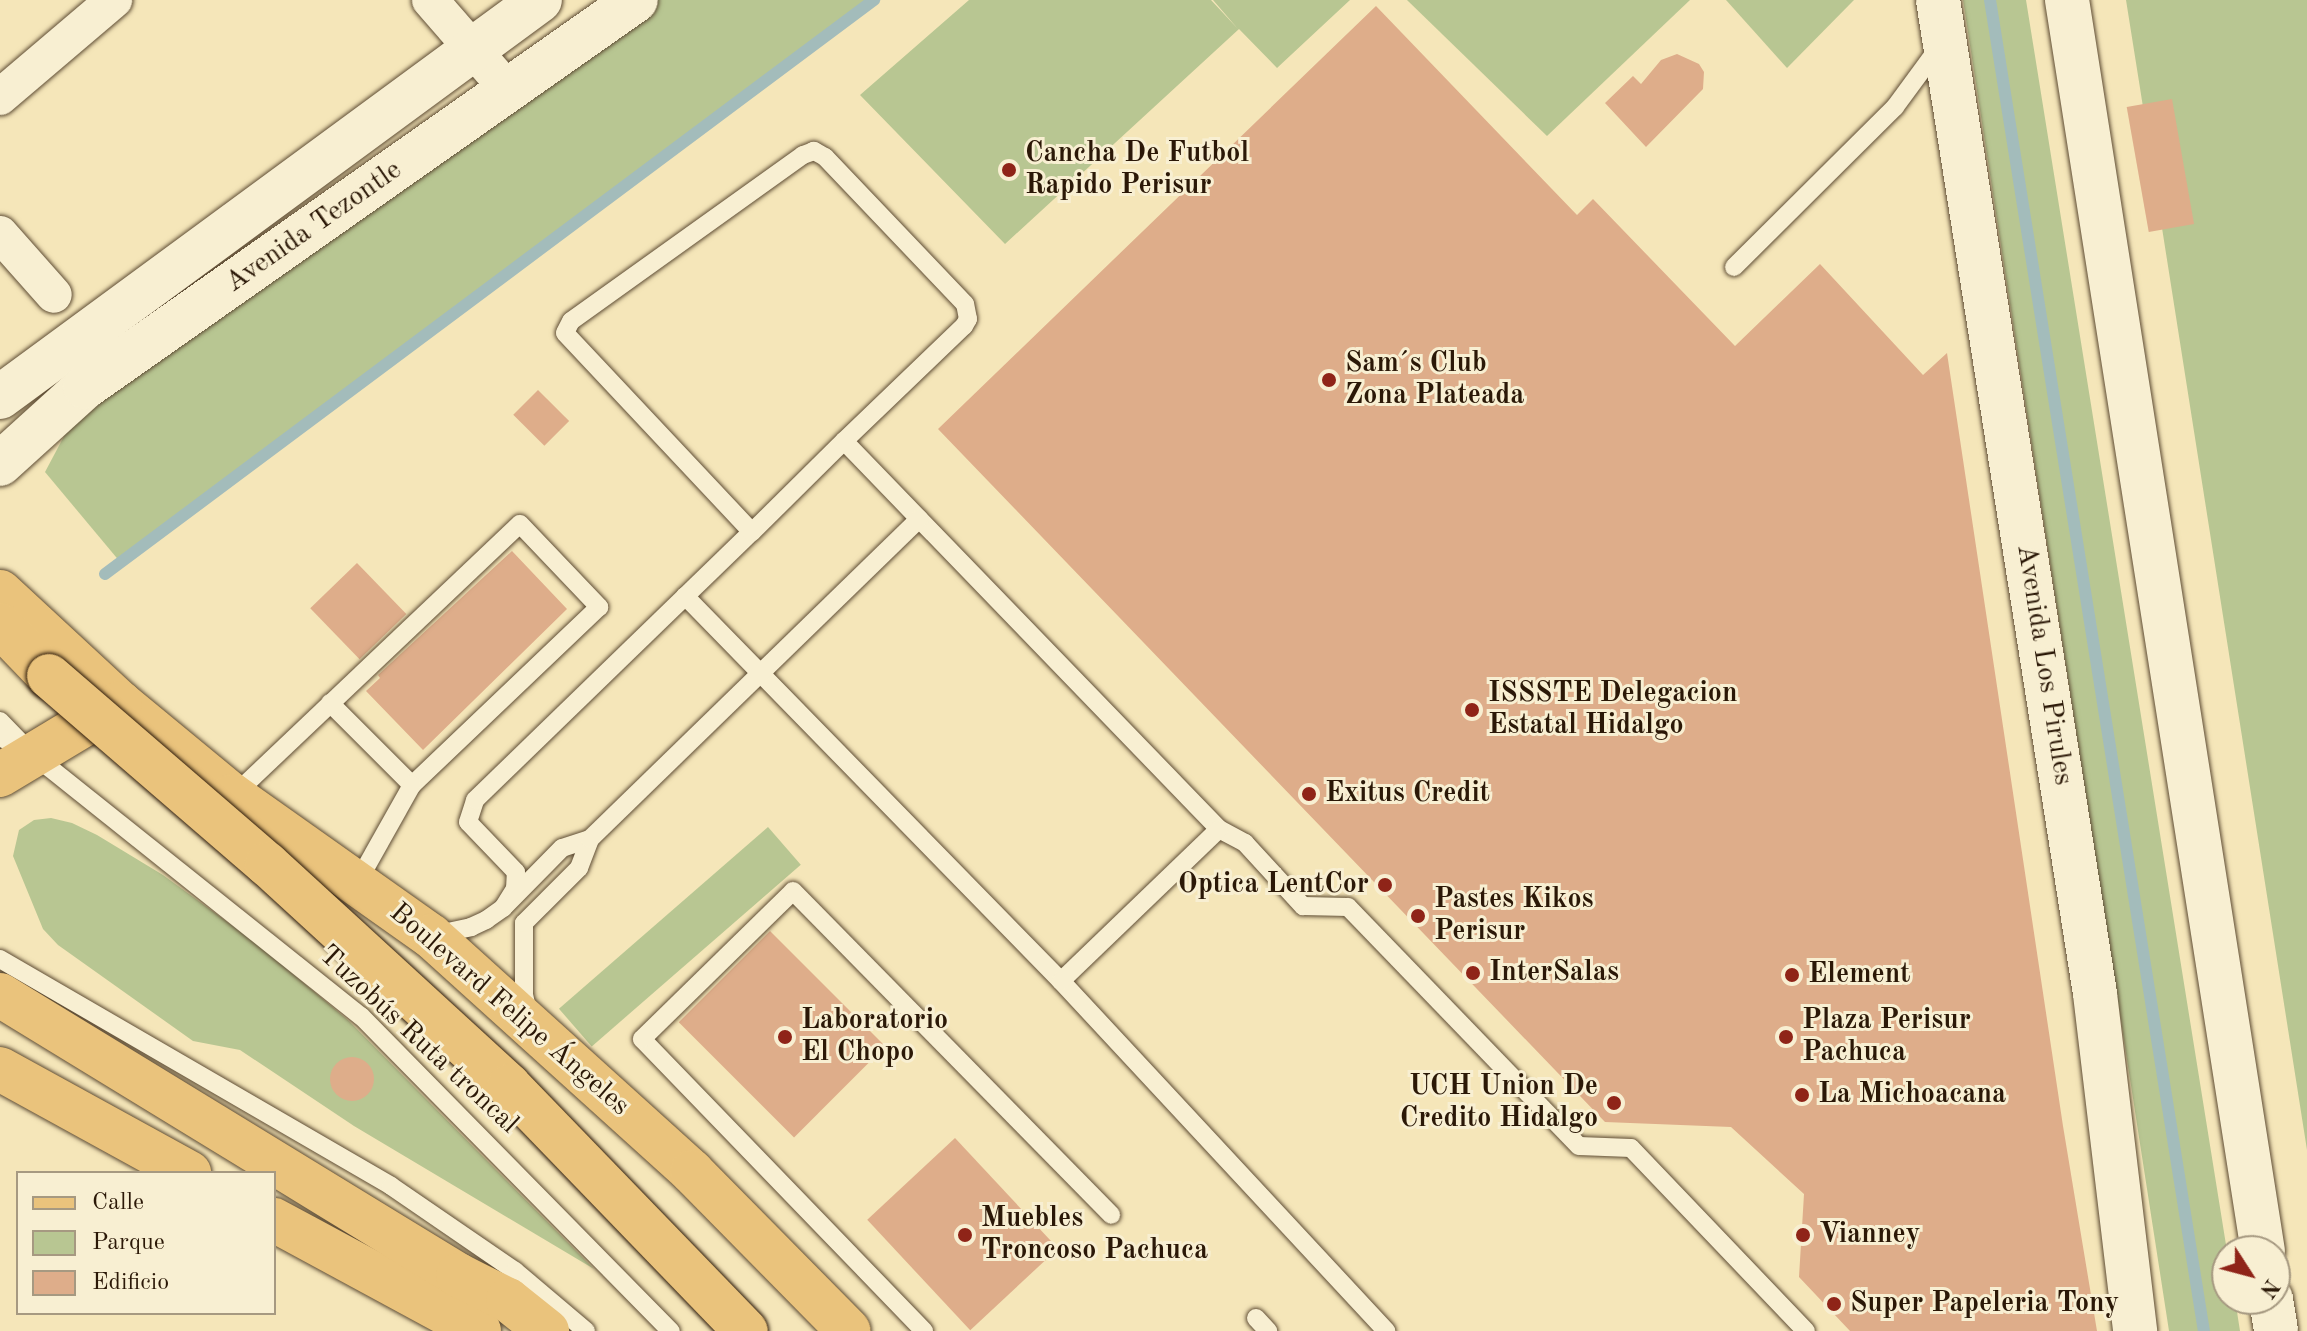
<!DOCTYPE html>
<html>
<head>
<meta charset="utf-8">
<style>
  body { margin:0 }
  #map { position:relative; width:2307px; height:1331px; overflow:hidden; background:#f5e6b9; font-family:"Old Standard TT",serif }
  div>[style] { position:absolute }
  .green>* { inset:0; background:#b8c692; transform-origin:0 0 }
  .stream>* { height:12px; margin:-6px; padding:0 6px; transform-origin:6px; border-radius:6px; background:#a3bcbb }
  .building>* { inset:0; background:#dead8a; transform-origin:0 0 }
  .round { border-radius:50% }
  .roads { filter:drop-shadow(0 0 2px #5e4c34) drop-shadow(0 0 2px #5e4c34) }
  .service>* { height:18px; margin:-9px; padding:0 9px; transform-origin:9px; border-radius:9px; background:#f8efd2 }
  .minor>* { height:36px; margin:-18px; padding:0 18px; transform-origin:18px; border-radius:18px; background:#f8efd2 }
  .tertiary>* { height:44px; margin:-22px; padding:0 22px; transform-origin:22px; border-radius:22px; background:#f8efd2 }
  .primary>* { height:44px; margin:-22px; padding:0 22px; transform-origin:22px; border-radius:22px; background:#eac37c }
  .trunk>* { height:44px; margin:-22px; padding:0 22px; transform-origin:22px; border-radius:22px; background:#eac37c }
  .bridges { filter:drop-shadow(0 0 2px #2b1807) drop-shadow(0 0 2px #2b1807) }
  .trunk-bridge>* { height:44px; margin:-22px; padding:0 22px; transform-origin:22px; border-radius:22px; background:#eac37c }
  .dots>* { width:22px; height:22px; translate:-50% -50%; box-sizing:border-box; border:4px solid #f8efd2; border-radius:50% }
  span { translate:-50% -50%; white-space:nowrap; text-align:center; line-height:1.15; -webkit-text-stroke:6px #f8efd2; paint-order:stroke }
  .poi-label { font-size:28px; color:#2b1807; font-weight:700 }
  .left { translate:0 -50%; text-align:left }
  .right { translate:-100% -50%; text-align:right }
  .street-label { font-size:28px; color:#2b1807 }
  .legend { position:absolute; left:16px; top:1171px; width:260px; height:144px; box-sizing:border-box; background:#f8efd2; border:2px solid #a69981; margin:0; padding:10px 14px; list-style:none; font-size:24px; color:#2b1807 }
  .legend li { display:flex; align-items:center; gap:16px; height:40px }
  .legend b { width:40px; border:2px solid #a69981 }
  .north { position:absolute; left:2211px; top:1235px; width:80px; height:80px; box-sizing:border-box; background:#f8efd2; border:2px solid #a69981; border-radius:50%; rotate:126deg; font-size:22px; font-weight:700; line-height:32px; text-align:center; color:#2b1807 }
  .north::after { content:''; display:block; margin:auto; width:28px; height:36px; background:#8f2418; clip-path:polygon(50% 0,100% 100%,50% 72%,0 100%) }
</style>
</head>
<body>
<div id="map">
  <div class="green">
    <i style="clip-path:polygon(650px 0,875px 0,121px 563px,45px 472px,87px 393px)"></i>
    <i style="clip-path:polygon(969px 0,1211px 0,1238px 29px,1213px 0,1350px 0,1277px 68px,1239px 29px,1005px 244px,860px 95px)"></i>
    <i style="clip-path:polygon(1407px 0,1690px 0,1547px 136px)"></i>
    <i style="clip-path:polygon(1726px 0,1854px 0,1787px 68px)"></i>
    <i style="clip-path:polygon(1963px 0,2026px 0,2227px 1251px,2227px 1299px,2235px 1299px,2240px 1331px,2169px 1331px)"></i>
    <i style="clip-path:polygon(2126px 0,2307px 0,2307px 1150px,2140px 88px)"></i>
    <i style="clip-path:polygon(51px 818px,72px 823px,97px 835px,163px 875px,256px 943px,349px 1021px,594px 1269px,354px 1126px,240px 1050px,193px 1041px,58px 945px,43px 929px,13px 856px,19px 830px,34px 820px)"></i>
    <i style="left:768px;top:827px;width:50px;height:277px;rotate:49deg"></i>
  </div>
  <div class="stream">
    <i style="left:1990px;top:0;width:1348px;rotate:80.87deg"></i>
    <i style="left:105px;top:574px;width:960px;rotate:-36.74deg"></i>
  </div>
  <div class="building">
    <i style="clip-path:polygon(1376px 6px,1577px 215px,1593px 199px,1735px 346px,1820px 264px,1923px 375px,1947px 353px,2063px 1126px,2097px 1331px,1850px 1331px,1799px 1277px,1804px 1194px,1731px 1127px,1605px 1122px,938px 429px)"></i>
    <i style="clip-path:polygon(1677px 54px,1699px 64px,1704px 72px,1703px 89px,1646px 147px,1605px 103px,1633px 76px,1641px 84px,1661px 60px)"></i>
    <i style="left:2172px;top:99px;width:127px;height:46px;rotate:80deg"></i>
    <i style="left:538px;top:390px;width:44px;height:35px;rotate:45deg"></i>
    <i style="clip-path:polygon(512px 551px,567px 609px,423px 750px,366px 691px,380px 678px,378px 675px)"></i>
    <i style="left:357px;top:563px;width:71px;height:65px;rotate:46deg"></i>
    <i style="left:770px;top:931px;width:163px;height:129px;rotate:45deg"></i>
    <i class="round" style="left:330px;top:1057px;width:44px;height:44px"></i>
    <i style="left:955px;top:1138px;width:151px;height:120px;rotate:47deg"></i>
  </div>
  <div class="roads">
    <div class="service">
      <i style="left:1734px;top:267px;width:227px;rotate:-44.8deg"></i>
      <i style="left:1895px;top:107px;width:74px;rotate:-53.7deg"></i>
      <i style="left:844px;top:441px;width:540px;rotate:45.98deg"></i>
      <i style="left:1219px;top:829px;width:30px;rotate:28deg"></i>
      <i style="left:1245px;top:843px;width:86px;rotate:47.4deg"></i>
      <i style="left:1303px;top:906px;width:45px;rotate:1.3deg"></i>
      <i style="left:1348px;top:907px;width:332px;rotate:46deg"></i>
      <i style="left:1579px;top:1146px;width:52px;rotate:2.2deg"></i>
      <i style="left:1631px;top:1148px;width:253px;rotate:46.3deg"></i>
      <i style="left:685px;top:596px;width:538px;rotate:45.68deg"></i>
      <i style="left:1061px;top:981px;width:478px;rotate:47.1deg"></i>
      <i style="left:330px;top:703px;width:116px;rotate:45deg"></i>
      <i style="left:0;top:721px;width:30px;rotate:46deg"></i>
      <i style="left:0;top:737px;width:35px;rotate:27deg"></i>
      <i style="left:31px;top:753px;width:422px;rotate:38.6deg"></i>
      <i style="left:361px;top:1016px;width:442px;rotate:45.5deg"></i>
      <i style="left:233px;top:796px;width:395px;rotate:-43.5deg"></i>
      <i style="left:520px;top:524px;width:115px;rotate:46.4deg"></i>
      <i style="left:599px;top:607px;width:258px;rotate:136.4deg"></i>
      <i style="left:412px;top:785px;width:112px;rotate:119.3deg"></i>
      <i style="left:503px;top:908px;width:22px;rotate:-58deg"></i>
      <i style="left:515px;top:889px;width:17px;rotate:-87deg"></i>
      <i style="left:516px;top:872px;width:69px;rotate:-133.8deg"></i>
      <i style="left:468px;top:822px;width:23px;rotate:-72deg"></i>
      <i style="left:475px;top:800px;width:385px;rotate:-44.1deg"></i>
      <i style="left:752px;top:532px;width:129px;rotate:-44.7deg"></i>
      <i style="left:844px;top:441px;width:166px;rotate:-43.8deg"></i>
      <i style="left:964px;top:326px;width:8px;rotate:-60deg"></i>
      <i style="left:968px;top:319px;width:15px;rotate:-101deg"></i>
      <i style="left:965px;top:304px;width:203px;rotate:-133.6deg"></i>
      <i style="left:825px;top:157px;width:13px;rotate:-151deg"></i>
      <i style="left:814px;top:151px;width:12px;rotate:160deg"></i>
      <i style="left:803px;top:155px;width:285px;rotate:144.4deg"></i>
      <i style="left:571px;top:321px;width:13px;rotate:117deg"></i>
      <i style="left:565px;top:333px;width:273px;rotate:46.8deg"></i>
      <i style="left:434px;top:935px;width:38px;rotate:-12deg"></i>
      <i style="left:471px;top:927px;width:17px;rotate:-25deg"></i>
      <i style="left:486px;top:920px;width:21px;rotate:-35deg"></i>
      <i style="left:503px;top:908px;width:84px;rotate:-45.5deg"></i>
      <i style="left:562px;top:848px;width:29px;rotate:-18deg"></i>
      <i style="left:0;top:959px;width:452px;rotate:30.1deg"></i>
      <i style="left:391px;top:1186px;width:150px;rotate:34.4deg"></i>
      <i style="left:515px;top:1271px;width:93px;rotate:40.2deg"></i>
      <i style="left:1061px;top:981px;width:219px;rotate:-43.9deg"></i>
      <i style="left:528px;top:1012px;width:17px;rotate:-103deg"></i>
      <i style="left:524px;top:995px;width:72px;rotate:-90deg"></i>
      <i style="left:524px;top:923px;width:78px;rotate:-45deg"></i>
      <i style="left:579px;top:868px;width:31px;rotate:-69deg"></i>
      <i style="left:590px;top:839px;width:459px;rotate:-44.2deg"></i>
      <i style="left:1256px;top:1318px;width:18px;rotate:47deg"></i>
      <i style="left:924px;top:1331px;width:406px;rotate:-134deg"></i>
      <i style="left:642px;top:1039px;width:211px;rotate:-44.4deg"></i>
      <i style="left:793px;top:891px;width:454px;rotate:45.5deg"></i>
    </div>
    <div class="minor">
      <i style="left:430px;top:0;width:121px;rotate:49deg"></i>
      <i style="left:0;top:97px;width:150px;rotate:-40.4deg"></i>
      <i style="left:0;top:234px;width:81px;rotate:48.5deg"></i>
    </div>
    <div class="tertiary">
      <i style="left:1938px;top:0;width:1006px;rotate:81.02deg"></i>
      <i style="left:2095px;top:994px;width:339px;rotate:83.2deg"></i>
      <i style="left:2067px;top:0;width:1266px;rotate:81.1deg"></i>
      <i style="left:0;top:397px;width:670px;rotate:-36.32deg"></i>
      <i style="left:0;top:464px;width:115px;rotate:-42.2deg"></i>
      <i style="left:85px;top:387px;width:673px;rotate:-35.08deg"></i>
      <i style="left:2271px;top:1299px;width:32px;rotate:81deg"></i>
    </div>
    <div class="primary">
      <i style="left:0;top:592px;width:163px;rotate:42.8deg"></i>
      <i style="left:120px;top:703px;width:146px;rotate:39.5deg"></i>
      <i style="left:233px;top:796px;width:242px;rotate:35.3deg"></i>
      <i style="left:431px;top:936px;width:352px;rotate:42.1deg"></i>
      <i style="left:692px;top:1172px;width:223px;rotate:45.4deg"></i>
      <i style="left:0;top:775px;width:140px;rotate:-31deg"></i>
      <i style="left:0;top:1069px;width:216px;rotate:28.8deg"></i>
      <i style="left:274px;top:1220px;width:233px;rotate:28.4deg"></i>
    </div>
    <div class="trunk">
      <i style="left:0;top:625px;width:71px;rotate:46.1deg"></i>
      <i style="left:0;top:995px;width:537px;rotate:31.44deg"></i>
      <i style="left:458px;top:1275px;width:56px;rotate:26.6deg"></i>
      <i style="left:508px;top:1300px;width:50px;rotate:38.5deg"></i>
    </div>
  </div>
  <div class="bridges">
    <div class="trunk-bridge">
      <i style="left:49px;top:676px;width:288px;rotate:40.8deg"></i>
      <i style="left:267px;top:864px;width:328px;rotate:42.5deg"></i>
      <i style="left:509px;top:1086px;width:341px;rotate:46deg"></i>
    </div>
  </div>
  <div class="dots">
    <i style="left:1009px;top:170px;background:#8f2418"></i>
    <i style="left:1329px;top:380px;background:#8f2418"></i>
    <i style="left:1472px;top:710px;background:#8f2418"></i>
    <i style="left:1309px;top:794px;background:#8f2418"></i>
    <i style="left:1385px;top:885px;background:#8f2418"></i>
    <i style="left:1418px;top:916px;background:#8f2418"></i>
    <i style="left:1473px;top:973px;background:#8f2418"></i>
    <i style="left:1792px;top:975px;background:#8f2418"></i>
    <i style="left:785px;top:1037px;background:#8f2418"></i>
    <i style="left:1786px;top:1037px;background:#8f2418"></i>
    <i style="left:1802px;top:1095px;background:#8f2418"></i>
    <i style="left:1614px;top:1103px;background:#8f2418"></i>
    <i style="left:965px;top:1235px;background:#8f2418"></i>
    <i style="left:1803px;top:1235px;background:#8f2418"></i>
    <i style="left:1834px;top:1304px;background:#8f2418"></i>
  </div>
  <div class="poi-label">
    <span class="left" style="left:1025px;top:170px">Cancha De Futbol<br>Rapido Perisur</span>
    <span class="left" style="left:1345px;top:380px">Sam´s Club<br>Zona Plateada</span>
    <span class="left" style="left:1488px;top:710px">ISSSTE Delegacion<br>Estatal Hidalgo</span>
    <span class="left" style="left:1325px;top:794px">Exitus Credit</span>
    <span class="right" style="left:1369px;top:885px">Optica LentCor</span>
    <span class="left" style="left:1434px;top:916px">Pastes Kikos<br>Perisur</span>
    <span class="left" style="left:1489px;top:973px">InterSalas</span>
    <span class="left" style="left:1808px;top:975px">Element</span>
    <span class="left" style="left:801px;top:1037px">Laboratorio<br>El Chopo</span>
    <span class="left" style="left:1802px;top:1037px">Plaza Perisur<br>Pachuca</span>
    <span class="right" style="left:1598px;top:1103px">UCH Union De<br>Credito Hidalgo</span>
    <span class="left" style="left:1818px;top:1095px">La Michoacana</span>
    <span class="left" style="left:981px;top:1235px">Muebles<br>Troncoso Pachuca</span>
    <span class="left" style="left:1819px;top:1235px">Vianney</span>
    <span class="left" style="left:1850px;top:1304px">Super Papeleria Tony</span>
  </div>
  <div class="street-label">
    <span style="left:314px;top:227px;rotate:-35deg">Avenida Tezontle</span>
    <span style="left:2044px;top:665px;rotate:81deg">Avenida Los Pirules</span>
    <span style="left:509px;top:1010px;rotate:41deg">Boulevard Felipe Ángeles</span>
    <span style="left:418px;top:1040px;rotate:43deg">Tuzobús Ruta troncal</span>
  </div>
  <ul class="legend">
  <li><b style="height:10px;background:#eac37c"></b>Calle</li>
  <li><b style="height:22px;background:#b8c692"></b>Parque</li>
  <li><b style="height:22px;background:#dead8a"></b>Edificio</li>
  </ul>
  <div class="north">N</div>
</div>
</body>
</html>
